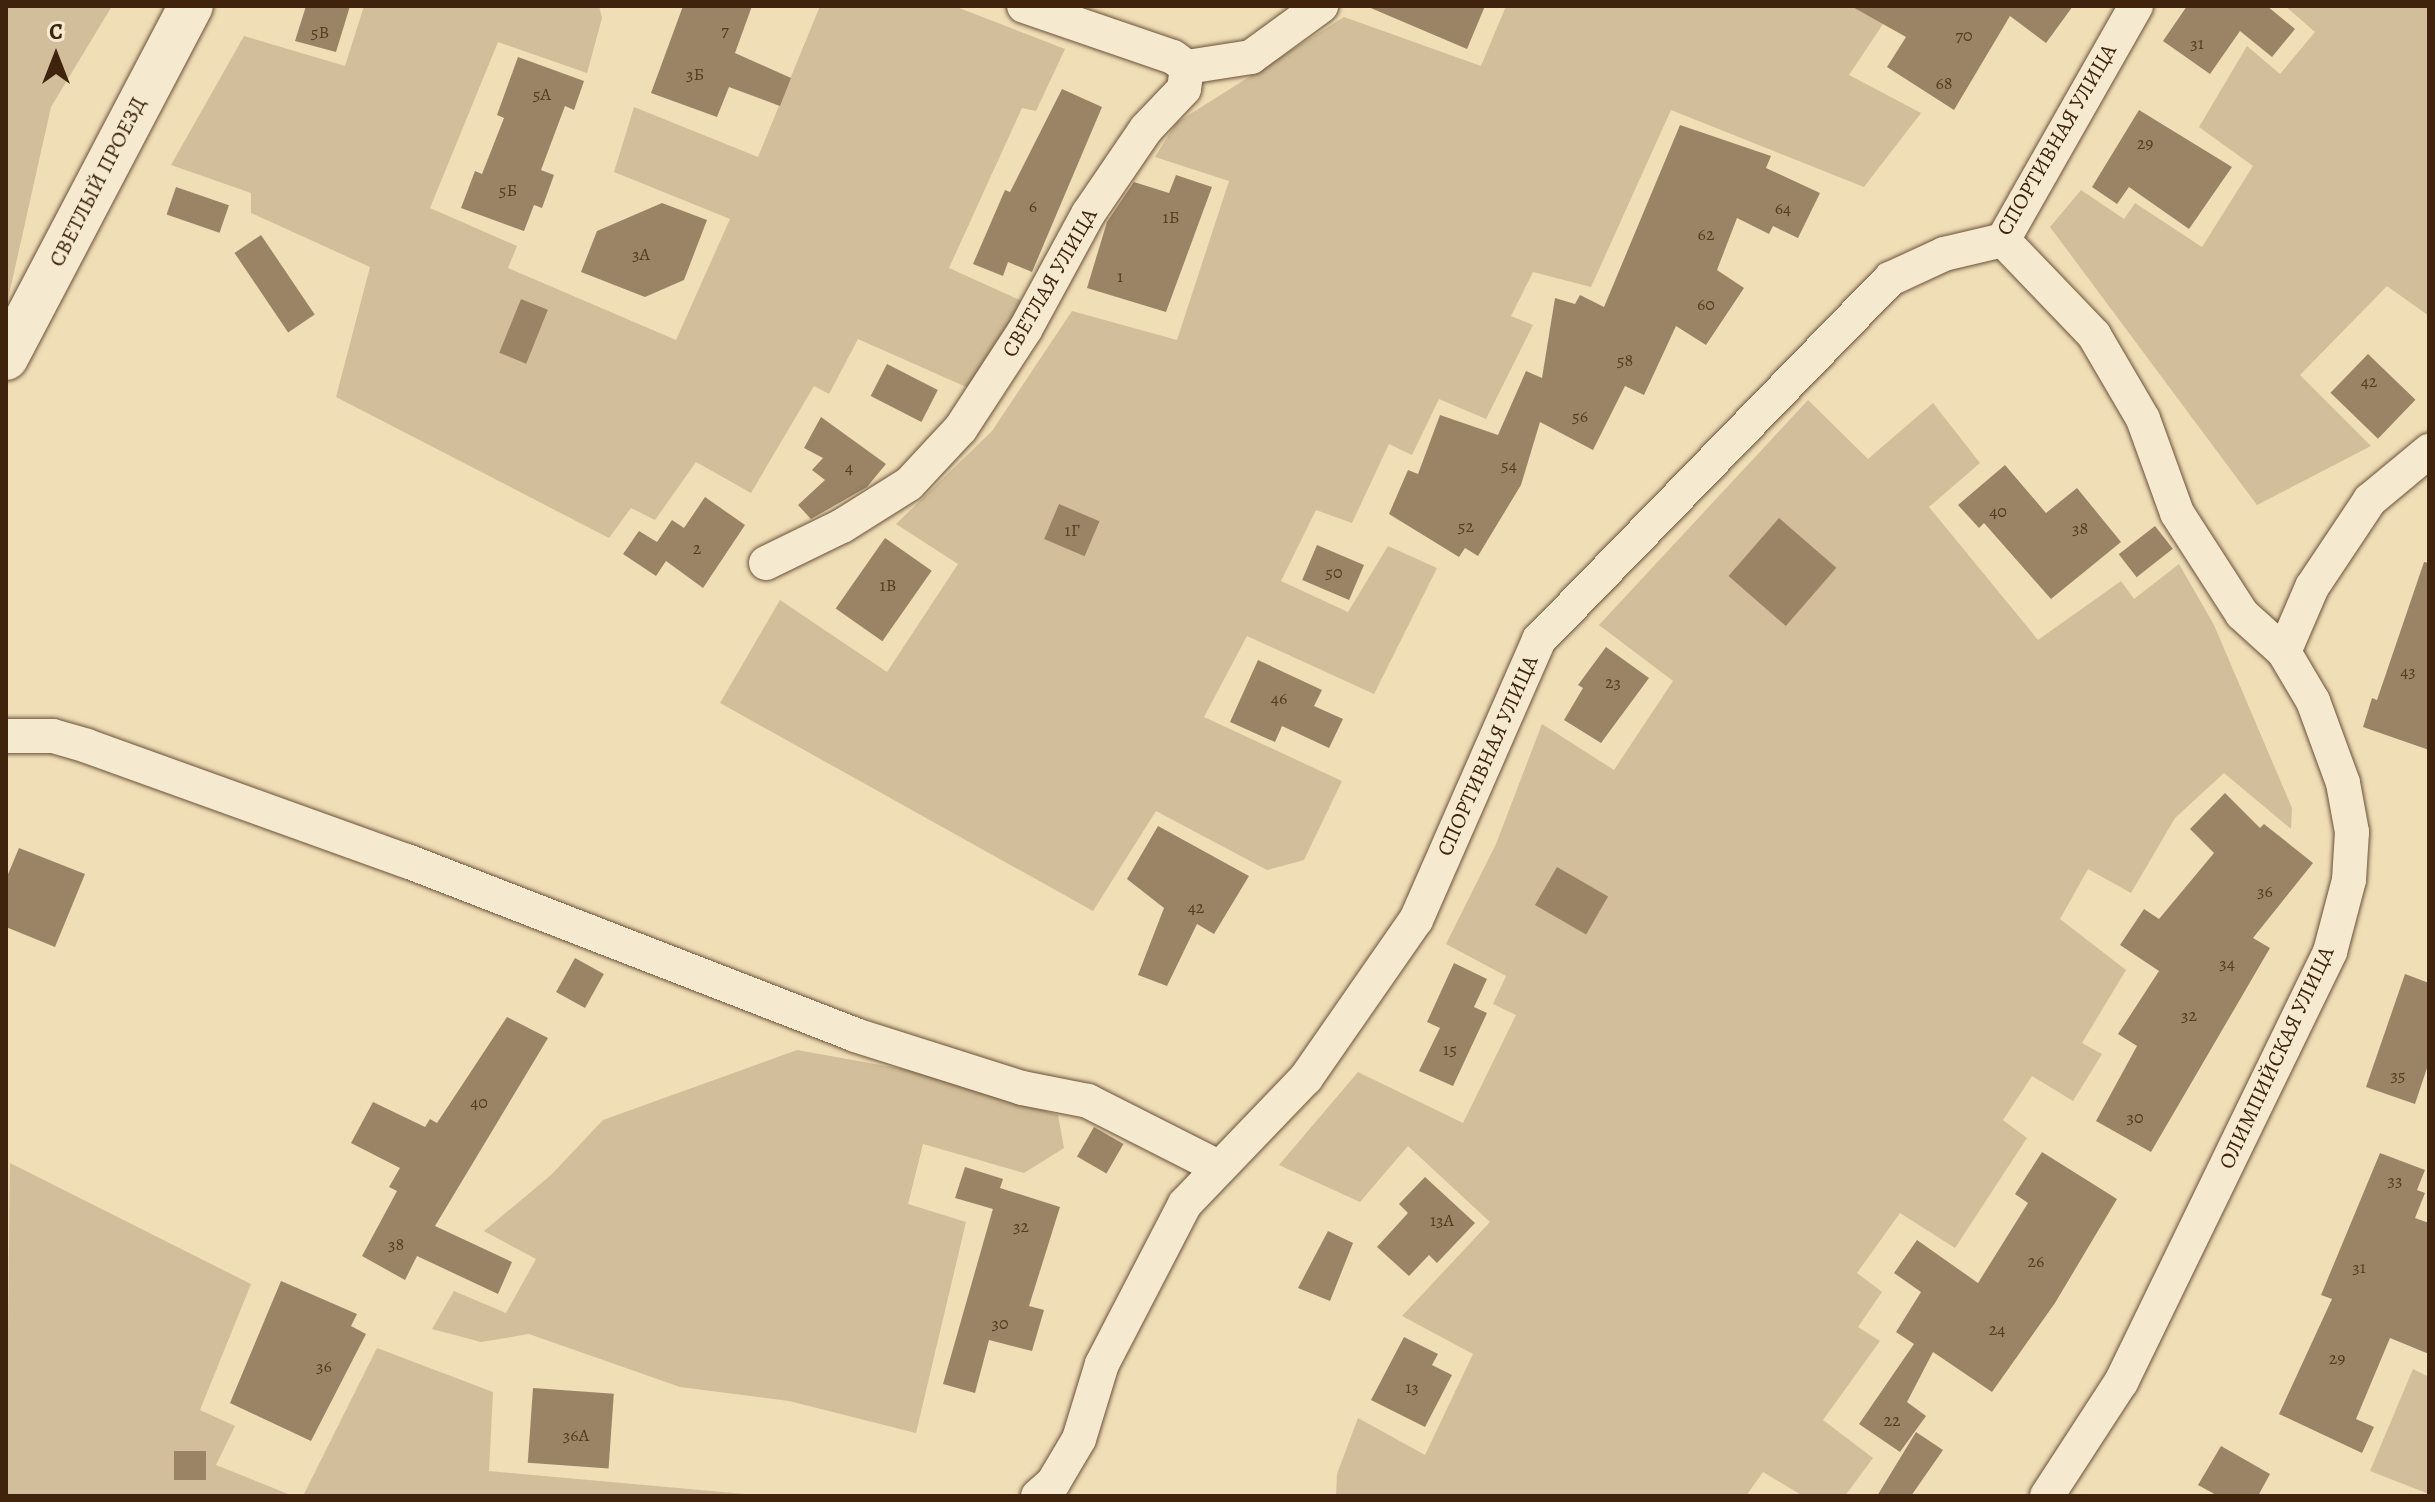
<!DOCTYPE html>
<html>
<head>
<meta charset="utf-8">
<style>
  body { margin:0 }
  #map { position:relative; width:2435px; height:1502px; overflow:hidden; background:#f0deb7; font-family:Alegreya,serif }
  div>[style] { position:absolute }
  .green>* { inset:0; background:#d2be9a }
  .building>* { inset:0; background:#9b8465; transform-origin:0 0 }
  .roads { filter:drop-shadow(0 0 2px #6b5238) drop-shadow(0 0 2px #6b5238) }
  .street>* { height:34px; margin:-17px; padding:0 17px; transform-origin:17px; border-radius:17px; background:#f5ead0 }
  .secondary>* { height:44px; margin:-22px; padding:0 22px; transform-origin:22px; border-radius:22px; background:#f5ead0 }
  span { translate:-50% -50%; white-space:nowrap; text-align:center; line-height:1.15; -webkit-text-stroke:6px #f5ead0; paint-order:stroke }
  .number-label { font-size:18px; color:#563b23 }
  .number-label span { -webkit-text-stroke-width:0 }
  .street-label { font-size:22px; color:#3f230d }
  .frame { position:absolute; inset:0; border:8px solid #3f230d; pointer-events:none }
  .north { position:absolute; left:16px; top:16px; width:80px; height:80px; -webkit-text-stroke:6px #f5ead0; paint-order:stroke; rotate:0deg; font-size:22px; font-weight:700; line-height:32px; text-align:center; color:#3f230d }
  .north::after { content:''; display:block; margin:auto; width:28px; height:36px; background:#3f230d; clip-path:polygon(50% 0,100% 100%,50% 72%,0 100%) }
</style>
</head>
<body>
<div id="map">
  <div class="green">
    <i style="clip-path:polygon(6px 6px,112px 6px,51px 107px,6px 308px)"></i>
    <i style="clip-path:polygon(364px 6px,599px 6px,602px 18px,587px 73px,498px 42px,430px 208px,517px 246px,508px 268px,676px 340px,730px 219px,614px 172px,634px 107px,758px 157px,820px 6px,954px 6px,1065px 49px,1036px 111px,1022px 108px,949px 268px,1022px 301px,973px 390px,858px 339px,829px 394px,814px 386px,751px 493px,696px 462px,655px 520px,631px 508px,609px 538px,336px 397px,370px 267px,251px 213px,251px 193px,171px 165px,244px 36px,345px 66px)"></i>
    <i style="clip-path:polygon(1506px 6px,1895px 6px,1849px 75px,1921px 113px,1864px 187px,1671px 110px,1591px 287px,1533px 272px,1511px 316px,1533px 325px,1486px 419px,1439px 399px,1412px 455px,1389px 444px,1352px 523px,1316px 510px,1281px 581px,1348px 612px,1388px 546px,1437px 568px,1374px 694px,1247px 636px,1204px 717px,1342px 781px,1304px 860px,1267px 870px,1156px 811px,1093px 911px,720px 703px,780px 600px,887px 672px,958px 564px,896px 524px,992px 431px,1072px 311px,1177px 340px,1229px 181px,1155px 157px,1176px 123px,1344px 17px,1481px 66px)"></i>
    <i style="clip-path:polygon(2285px 6px,2429px 6px,2429px 316px,2387px 286px,2300px 375px,2371px 446px,2257px 505px,2050px 227px,2081px 190px,2124px 219px,2135px 203px,2202px 247px,2253px 166px,2199px 127px,2247px 46px,2280px 74px,2315px 32px)"></i>
    <i style="clip-path:polygon(1808px 400px,1868px 459px,1933px 403px,1980px 463px,1929px 507px,2038px 640px,2121px 581px,2134px 599px,2179px 564px,2214px 625px,2292px 808px,2291px 829px,2224px 773px,2175px 818px,2131px 893px,2088px 869px,2060px 919px,2126px 970px,2082px 1043px,2102px 1054px,2073px 1101px,2032px 1076px,2003px 1120px,2027px 1138px,1955px 1248px,1900px 1213px,1857px 1273px,1882px 1292px,1858px 1327px,1880px 1341px,1823px 1420px,1873px 1458px,1845px 1496px,1803px 1496px,1763px 1472px,1746px 1496px,1336px 1496px,1337px 1474px,1358px 1418px,1425px 1455px,1473px 1354px,1402px 1316px,1490px 1222px,1408px 1146px,1360px 1202px,1279px 1165px,1358px 1072px,1463px 1123px,1516px 1015px,1493px 1004px,1506px 976px,1446px 944px,1496px 844px,1542px 724px,1614px 770px,1673px 681px,1599px 625px)"></i>
    <i style="clip-path:polygon(797px 1050px,914px 1071px,1058px 1115px,1064px 1148px,1024px 1173px,923px 1144px,908px 1204px,966px 1222px,916px 1433px,789px 1401px,680px 1387px,529px 1334px,481px 1342px,432px 1329px,454px 1291px,506px 1313px,536px 1259px,484px 1231px,551px 1175px,603px 1120px)"></i>
    <i style="clip-path:polygon(10px 1163px,251px 1284px,200px 1410px,235px 1426px,216px 1465px,293px 1496px,6px 1496px)"></i>
    <i style="clip-path:polygon(377px 1348px,493px 1392px,489px 1471px,767px 1496px,303px 1496px)"></i>
    <i style="clip-path:polygon(2413px 1369px,2429px 1377px,2429px 1494px,2370px 1471px)"></i>
  </div>
  <div class="building">
    <i style="clip-path:polygon(306px 6px,350px 6px,336px 52px,295px 41px)"></i>
    <i style="clip-path:polygon(683px 6px,752px 6px,735px 53px,791px 78px,780px 106px,729px 87px,717px 117px,651px 93px)"></i>
    <i style="clip-path:polygon(1366px 6px,1485px 6px,1467px 49px)"></i>
    <i style="clip-path:polygon(1851px 6px,2073px 6px,2046px 43px,2010px 16px,1954px 110px,1887px 67px,1906px 37px)"></i>
    <i style="clip-path:polygon(2187px 6px,2267px 6px,2295px 29px,2272px 57px,2240px 31px,2210px 74px,2163px 41px)"></i>
    <i style="clip-path:polygon(518px 57px,584px 81px,574px 110px,565px 106px,541px 170px,554px 175px,542px 208px,534px 205px,524px 231px,461px 208px,475px 171px,482px 174px,504px 118px,497px 115px)"></i>
    <i style="clip-path:polygon(1062px 89px,1102px 107px,1032px 272px,1008px 262px,1003px 276px,973px 264px,1005px 190px,1010px 192px)"></i>
    <i style="clip-path:polygon(2139px 110px,2232px 167px,2189px 229px,2129px 187px,2117px 204px,2092px 187px)"></i>
    <i style="clip-path:polygon(1680px 125px,1771px 156px,1766px 168px,1820px 193px,1798px 238px,1773px 226px,1769px 234px,1737px 218px,1717px 270px,1744px 288px,1706px 345px,1676px 326px,1644px 395px,1625px 386px,1593px 450px,1540px 422px,1521px 485px,1478px 556px,1465px 548px,1459px 557px,1389px 514px,1408px 470px,1418px 474px,1440px 415px,1498px 435px,1526px 371px,1542px 378px,1555px 298px,1575px 304px,1580px 295px,1604px 307px)"></i>
    <i style="clip-path:polygon(1176px 175px,1212px 187px,1166px 312px,1087px 288px,1107px 222px,1134px 182px,1169px 193px)"></i>
    <i style="left:176px;top:187px;width:56px;height:29px;rotate:19deg"></i>
    <i style="clip-path:polygon(662px 203px,707px 220px,684px 280px,645px 297px,581px 272px,597px 231px)"></i>
    <i style="left:261px;top:235px;width:96px;height:32px;rotate:56deg"></i>
    <i style="left:521px;top:299px;width:29px;height:58px;rotate:22deg"></i>
    <i style="left:2368px;top:354px;width:66px;height:54px;rotate:44deg"></i>
    <i style="left:887px;top:364px;width:57px;height:36px;rotate:27deg"></i>
    <i style="clip-path:polygon(821px 417px,886px 464px,867px 487px,811px 519px,798px 505px,825px 480px,812px 470px,823px 458px,804px 448px)"></i>
    <i style="clip-path:polygon(2005px 465px,2046px 513px,2077px 488px,2121px 542px,2051px 599px,1984px 523px,1979px 528px,1958px 505px)"></i>
    <i style="clip-path:polygon(705px 497px,745px 525px,703px 588px,666px 561px,656px 576px,623px 554px,639px 531px,657px 542px,672px 520px,684px 528px)"></i>
    <i style="left:1059px;top:504px;width:44px;height:38px;rotate:23deg"></i>
    <i style="left:1779px;top:518px;width:76px;height:77px;rotate:41deg"></i>
    <i style="left:2155px;top:526px;width:29px;height:46px;rotate:52deg"></i>
    <i style="left:885px;top:538px;width:57px;height:86px;rotate:35deg"></i>
    <i style="left:1317px;top:545px;width:51px;height:38px;rotate:23deg"></i>
    <i style="clip-path:polygon(2424px 562px,2429px 563px,2429px 750px,2363px 727px,2372px 698px,2377px 700px)"></i>
    <i style="clip-path:polygon(1606px 647px,1649px 678px,1601px 743px,1564px 720px,1583px 688px,1578px 685px)"></i>
    <i style="clip-path:polygon(1258px 660px,1322px 690px,1314px 706px,1343px 719px,1329px 748px,1282px 726px,1275px 742px,1230px 722px)"></i>
    <i style="clip-path:polygon(2225px 793px,2260px 828px,2264px 824px,2313px 863px,2253px 938px,2270px 948px,2151px 1152px,2096px 1121px,2137px 1046px,2118px 1034px,2159px 971px,2120px 945px,2144px 909px,2159px 919px,2214px 853px,2190px 829px)"></i>
    <i style="clip-path:polygon(1158px 826px,1249px 876px,1214px 934px,1197px 924px,1167px 986px,1138px 975px,1164px 908px,1127px 879px)"></i>
    <i style="clip-path:polygon(19px 848px,85px 874px,55px 947px,6px 927px,6px 879px)"></i>
    <i style="left:1557px;top:867px;width:59px;height:44px;rotate:30deg"></i>
    <i style="left:575px;top:958px;width:33px;height:39px;rotate:29deg"></i>
    <i style="clip-path:polygon(1454px 963px,1487px 979px,1474px 1007px,1487px 1013px,1453px 1086px,1419px 1071px,1440px 1028px,1427px 1022px)"></i>
    <i style="clip-path:polygon(2405px 974px,2429px 983px,2429px 1062px,2415px 1104px,2366px 1087px)"></i>
    <i style="clip-path:polygon(507px 1017px,548px 1038px,435px 1226px,512px 1262px,498px 1294px,417px 1256px,405px 1280px,362px 1256px,397px 1191px,389px 1187px,400px 1168px,351px 1143px,373px 1102px,425px 1127px,430px 1119px,437px 1123px)"></i>
    <i style="left:1094px;top:1127px;width:34px;height:34px;rotate:30deg"></i>
    <i style="clip-path:polygon(2042px 1152px,2117px 1199px,2055px 1303px,1992px 1392px,1933px 1352px,1907px 1402px,1926px 1416px,1900px 1452px,1859px 1424px,1914px 1344px,1896px 1332px,1921px 1292px,1894px 1273px,1917px 1240px,1978px 1283px,2028px 1203px,2015px 1194px)"></i>
    <i style="clip-path:polygon(2380px 1153px,2425px 1170px,2417px 1190px,2425px 1193px,2415px 1218px,2429px 1223px,2429px 1354px,2390px 1338px,2356px 1419px,2374px 1427px,2362px 1453px,2279px 1414px,2332px 1299px,2321px 1295px)"></i>
    <i style="clip-path:polygon(965px 1167px,1003px 1179px,1000px 1188px,1060px 1207px,1029px 1306px,1044px 1310px,1032px 1351px,989px 1340px,975px 1393px,943px 1384px,996px 1198px,993px 1209px,955px 1198px)"></i>
    <i style="clip-path:polygon(1425px 1177px,1475px 1223px,1437px 1263px,1429px 1255px,1409px 1276px,1377px 1247px,1408px 1213px,1399px 1204px)"></i>
    <i style="clip-path:polygon(1328px 1231px,1353px 1243px,1330px 1301px,1298px 1288px)"></i>
    <i style="clip-path:polygon(281px 1281px,357px 1314px,351px 1326px,366px 1334px,311px 1441px,230px 1403px)"></i>
    <i style="clip-path:polygon(1404px 1337px,1438px 1354px,1432px 1365px,1452px 1375px,1425px 1427px,1371px 1400px)"></i>
    <i style="left:533px;top:1388px;width:81px;height:75px;rotate:4deg"></i>
    <i style="clip-path:polygon(1916px 1432px,1943px 1450px,1911px 1496px,1877px 1496px)"></i>
    <i style="clip-path:polygon(2221px 1446px,2270px 1474px,2258px 1496px,2218px 1496px,2198px 1485px)"></i>
    <i style="left:174px;top:1451px;width:32px;height:29px"></i>
  </div>
  <div class="roads">
    <div class="street">
      <i style="left:1024px;top:6px;width:157px;rotate:18.9deg"></i>
      <i style="left:1173px;top:57px;width:17px;rotate:36deg"></i>
      <i style="left:2003px;top:240px;width:132px;rotate:46.2deg"></i>
      <i style="left:2094px;top:335px;width:97px;rotate:59.7deg"></i>
      <i style="left:2143px;top:419px;width:100px;rotate:70.1deg"></i>
      <i style="left:2177px;top:513px;width:120px;rotate:57.2deg"></i>
      <i style="left:2242px;top:614px;width:57px;rotate:42.1deg"></i>
      <i style="left:2284px;top:652px;width:57px;rotate:59.4deg"></i>
      <i style="left:2313px;top:701px;width:87px;rotate:69.9deg"></i>
      <i style="left:2343px;top:783px;width:50px;rotate:79.6deg"></i>
      <i style="left:2352px;top:832px;width:48px;rotate:93.6deg"></i>
      <i style="left:2349px;top:880px;width:74px;rotate:104.8deg"></i>
      <i style="left:2330px;top:952px;width:478px;rotate:115.9deg"></i>
      <i style="left:2121px;top:1382px;width:136px;rotate:123deg"></i>
      <i style="left:766px;top:563px;width:85px;rotate:-26deg"></i>
      <i style="left:842px;top:526px;width:79px;rotate:-32.1deg"></i>
      <i style="left:909px;top:484px;width:76px;rotate:-47.1deg"></i>
      <i style="left:961px;top:428px;width:117px;rotate:-56.9deg"></i>
      <i style="left:1025px;top:330px;width:132px;rotate:-61.5deg"></i>
      <i style="left:1088px;top:214px;width:103px;rotate:-55.7deg"></i>
      <i style="left:1146px;top:129px;width:55px;rotate:-46.5deg"></i>
      <i style="left:1184px;top:89px;width:22px;rotate:-82deg"></i>
      <i style="left:1187px;top:67px;width:65px;rotate:-8.9deg"></i>
      <i style="left:1251px;top:57px;width:87px;rotate:-36.1deg"></i>
      <i style="left:2284px;top:652px;width:71px;rotate:-66.7deg"></i>
      <i style="left:2312px;top:587px;width:105px;rotate:-56.3deg"></i>
      <i style="left:2370px;top:500px;width:77px;rotate:-39.7deg"></i>
      <i style="left:6px;top:736px;width:47px"></i>
      <i style="left:53px;top:736px;width:35px;rotate:16deg"></i>
      <i style="left:87px;top:746px;width:340px;rotate:19.8deg"></i>
      <i style="left:407px;top:861px;width:481px;rotate:21.2deg"></i>
      <i style="left:855px;top:1035px;width:175px;rotate:17.6deg"></i>
      <i style="left:1022px;top:1088px;width:67px;rotate:11.1deg"></i>
      <i style="left:1088px;top:1101px;width:146px;rotate:26.9deg"></i>
      <i style="left:1038px;top:1496px;width:20px;rotate:-41deg"></i>
      <i style="left:1053px;top:1483px;width:51px;rotate:-59.4deg"></i>
      <i style="left:1079px;top:1439px;width:78px;rotate:-73deg"></i>
      <i style="left:1102px;top:1364px;width:180px;rotate:-62.6deg"></i>
      <i style="left:1185px;top:1204px;width:175px;rotate:-46.2deg"></i>
      <i style="left:1306px;top:1078px;width:193px;rotate:-55.2deg"></i>
      <i style="left:1416px;top:920px;width:306px;rotate:-66.3deg"></i>
      <i style="left:1539px;top:640px;width:504px;rotate:-45.8deg"></i>
      <i style="left:1890px;top:279px;width:60px;rotate:-24.8deg"></i>
      <i style="left:1944px;top:254px;width:61px;rotate:-13.3deg"></i>
      <i style="left:2003px;top:240px;width:269px;rotate:-60.4deg"></i>
    </div>
    <div class="secondary">
      <i style="left:6px;top:358px;width:398px;rotate:-62.3deg"></i>
    </div>
  </div>
  <div class="number-label">
    <span style="left:725px;top:30px">7</span>
    <span style="left:320px;top:32px">5В</span>
    <span style="left:1964px;top:35px">70</span>
    <span style="left:2197px;top:43px">31</span>
    <span style="left:695px;top:74px">3Б</span>
    <span style="left:1944px;top:83px">68</span>
    <span style="left:542px;top:94px">5А</span>
    <span style="left:2145px;top:143px">29</span>
    <span style="left:508px;top:190px">5Б</span>
    <span style="left:1033px;top:206px">6</span>
    <span style="left:1783px;top:208px">64</span>
    <span style="left:1171px;top:217px">1Б</span>
    <span style="left:1706px;top:234px">62</span>
    <span style="left:641px;top:254px">3А</span>
    <span style="left:1120px;top:276px">1</span>
    <span style="left:1706px;top:304px">60</span>
    <span style="left:1625px;top:360px">58</span>
    <span style="left:2369px;top:381px">42</span>
    <span style="left:1580px;top:416px">56</span>
    <span style="left:1509px;top:465px">54</span>
    <span style="left:849px;top:467px">4</span>
    <span style="left:1998px;top:511px">40</span>
    <span style="left:1466px;top:526px">52</span>
    <span style="left:2080px;top:528px">38</span>
    <span style="left:1072px;top:530px">1Г</span>
    <span style="left:697px;top:548px">2</span>
    <span style="left:1334px;top:572px">50</span>
    <span style="left:888px;top:585px">1В</span>
    <span style="left:2408px;top:671px">43</span>
    <span style="left:1613px;top:682px">23</span>
    <span style="left:1279px;top:698px">46</span>
    <span style="left:2265px;top:891px">36</span>
    <span style="left:1196px;top:907px">42</span>
    <span style="left:2227px;top:963px">34</span>
    <span style="left:2189px;top:1015px">32</span>
    <span style="left:1450px;top:1049px">15</span>
    <span style="left:2398px;top:1075px">35</span>
    <span style="left:479px;top:1102px">40</span>
    <span style="left:2135px;top:1117px">30</span>
    <span style="left:2395px;top:1180px">33</span>
    <span style="left:1442px;top:1220px">13А</span>
    <span style="left:1021px;top:1226px">32</span>
    <span style="left:396px;top:1244px">38</span>
    <span style="left:2036px;top:1261px">26</span>
    <span style="left:2359px;top:1267px">31</span>
    <span style="left:1000px;top:1323px">30</span>
    <span style="left:1997px;top:1329px">24</span>
    <span style="left:2337px;top:1358px">29</span>
    <span style="left:324px;top:1366px">36</span>
    <span style="left:1412px;top:1387px">13</span>
    <span style="left:1892px;top:1420px">22</span>
    <span style="left:576px;top:1435px">36А</span>
  </div>
  <div class="street-label">
    <span style="left:2057px;top:140px;rotate:-60deg">СПОРТИВНАЯ УЛИЦА</span>
    <span style="left:98px;top:182px;rotate:-63deg">СВЕТЛЫЙ ПРОЕЗД</span>
    <span style="left:1050px;top:283px;rotate:-60deg">СВЕТЛАЯ УЛИЦА</span>
    <span style="left:1488px;top:756px;rotate:-66deg">СПОРТИВНАЯ УЛИЦА</span>
    <span style="left:2277px;top:1058px;rotate:-65deg">ОЛИМПИЙСКАЯ УЛИЦА</span>
  </div>
  <div class="frame"></div>
  <div class="north">С</div>
</div>
</body>
</html>
